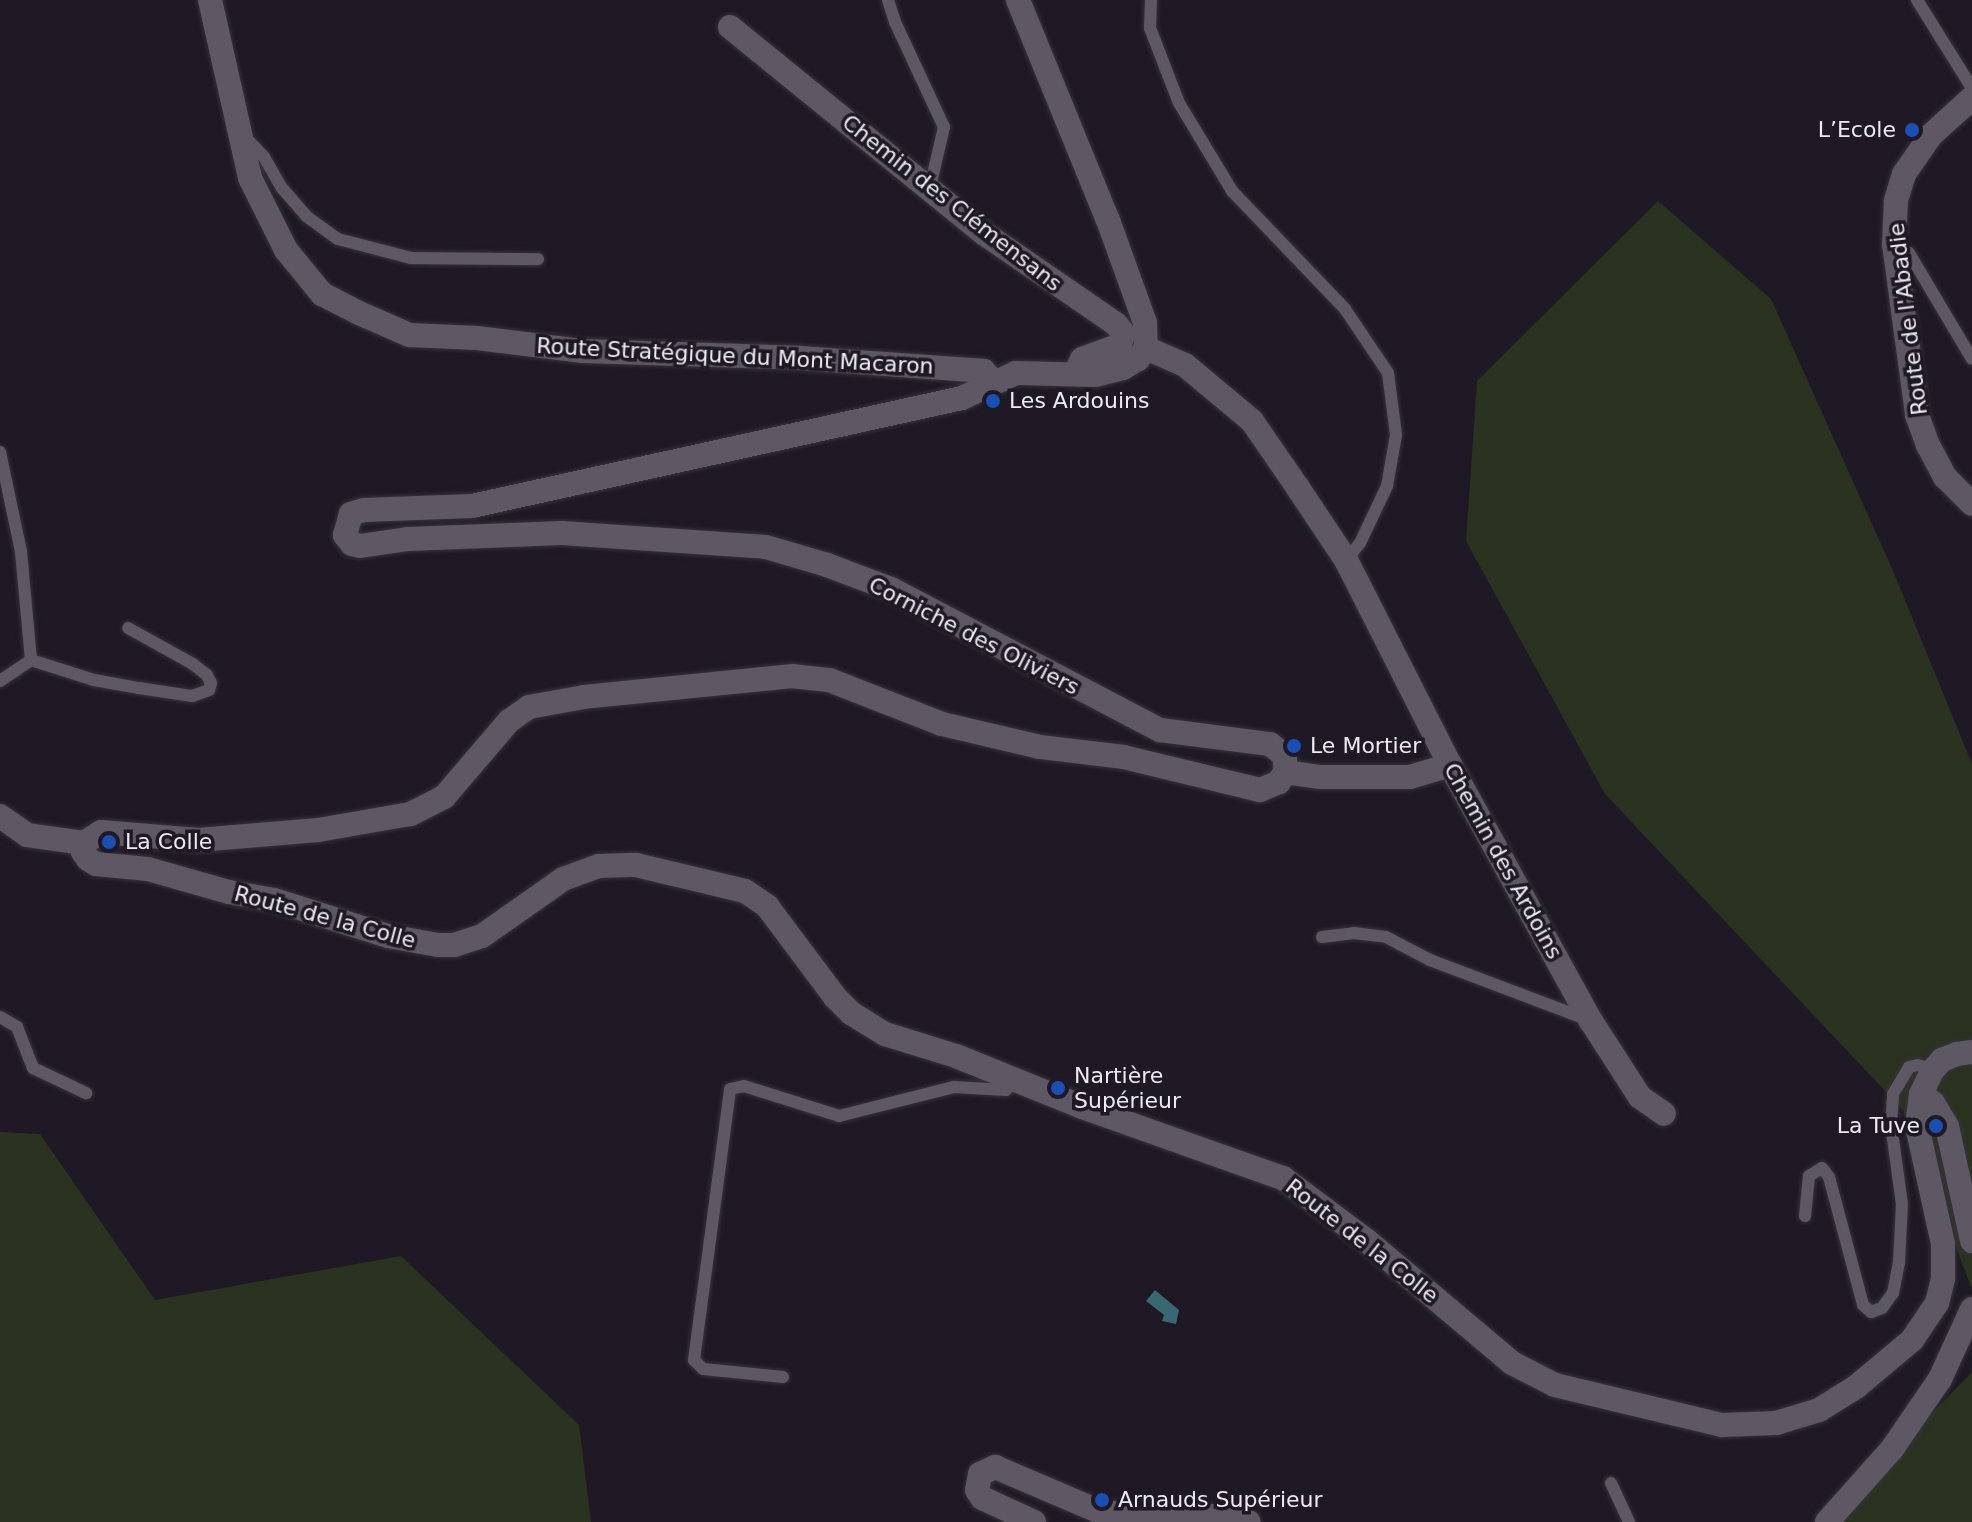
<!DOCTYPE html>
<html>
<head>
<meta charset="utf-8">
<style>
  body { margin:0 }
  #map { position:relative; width:1972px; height:1522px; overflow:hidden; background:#1e1924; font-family:"DejaVu Sans",sans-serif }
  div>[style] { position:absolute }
  .green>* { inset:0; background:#2a331f }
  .water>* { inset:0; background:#396873 }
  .roads { filter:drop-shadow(0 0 2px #36333b) drop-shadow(0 0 2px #36333b) }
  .lane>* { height:12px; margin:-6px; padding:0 6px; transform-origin:6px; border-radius:6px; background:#5e5865 }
  .street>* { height:24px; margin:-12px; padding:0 12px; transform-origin:12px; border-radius:12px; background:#5e5865 }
  .secondary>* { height:24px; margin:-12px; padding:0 12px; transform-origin:12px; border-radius:12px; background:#5e5865 }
  .dots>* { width:22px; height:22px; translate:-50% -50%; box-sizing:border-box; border:4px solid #1e1924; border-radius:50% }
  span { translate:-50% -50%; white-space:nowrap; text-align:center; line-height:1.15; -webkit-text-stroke:7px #1e1924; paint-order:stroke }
  .poi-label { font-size:22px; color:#edeaf1 }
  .right { translate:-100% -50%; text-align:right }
  .left { translate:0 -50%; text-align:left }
  .street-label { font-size:22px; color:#edeaf1 }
</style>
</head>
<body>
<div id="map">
  <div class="green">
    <i style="clip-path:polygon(1658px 201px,1771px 299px,1894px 573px,1972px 764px,1972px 1289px,1903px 1110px,1605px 794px,1466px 541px,1477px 381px)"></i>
    <i style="clip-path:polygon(0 1132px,40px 1134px,155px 1300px,401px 1256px,579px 1425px,591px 1522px,0 1522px)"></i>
    <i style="clip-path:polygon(1972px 1372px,1972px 1522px,1826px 1522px)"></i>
  </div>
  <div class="water">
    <i style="clip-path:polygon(1155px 1290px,1179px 1310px,1176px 1324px,1162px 1321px,1164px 1315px,1146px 1301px)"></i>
  </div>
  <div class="roads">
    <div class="lane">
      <i style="left:888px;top:0;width:23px;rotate:72deg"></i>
      <i style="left:895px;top:22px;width:116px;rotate:65deg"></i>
      <i style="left:944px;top:127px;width:62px;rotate:103.1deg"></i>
      <i style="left:1151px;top:0;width:28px;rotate:92deg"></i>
      <i style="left:1150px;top:28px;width:80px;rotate:68.9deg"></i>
      <i style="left:1179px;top:103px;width:103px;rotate:58.9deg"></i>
      <i style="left:1232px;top:191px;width:163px;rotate:46.2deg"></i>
      <i style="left:1345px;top:309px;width:77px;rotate:56.1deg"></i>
      <i style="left:1388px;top:373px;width:63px;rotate:82.6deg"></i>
      <i style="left:1396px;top:435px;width:52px;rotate:100deg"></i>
      <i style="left:1387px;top:486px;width:63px;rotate:115.3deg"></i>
      <i style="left:1360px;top:543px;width:22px;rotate:129deg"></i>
      <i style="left:1917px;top:0;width:104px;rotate:58deg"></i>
      <i style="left:244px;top:136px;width:29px;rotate:46deg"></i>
      <i style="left:264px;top:157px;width:36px;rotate:60deg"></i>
      <i style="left:282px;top:188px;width:37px;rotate:49deg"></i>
      <i style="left:306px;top:216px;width:39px;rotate:36deg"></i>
      <i style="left:338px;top:239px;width:75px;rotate:14.6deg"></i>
      <i style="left:411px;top:258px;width:127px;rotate:0.5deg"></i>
      <i style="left:1894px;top:244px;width:17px;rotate:31deg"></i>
      <i style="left:1909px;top:253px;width:123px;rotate:59.3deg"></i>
      <i style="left:0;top:452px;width:102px;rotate:78.1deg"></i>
      <i style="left:21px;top:552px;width:108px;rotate:84.7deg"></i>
      <i style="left:0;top:681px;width:37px;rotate:-34deg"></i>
      <i style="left:31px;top:660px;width:66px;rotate:17.6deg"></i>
      <i style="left:94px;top:680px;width:46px;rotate:10.1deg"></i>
      <i style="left:139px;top:688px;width:54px;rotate:8.6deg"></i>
      <i style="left:192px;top:696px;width:18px;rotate:-19deg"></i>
      <i style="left:209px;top:690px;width:7px;rotate:-74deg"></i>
      <i style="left:211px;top:683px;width:9px;rotate:-117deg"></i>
      <i style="left:207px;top:675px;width:18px;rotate:-142deg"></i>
      <i style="left:193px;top:664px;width:74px;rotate:-151deg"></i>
      <i style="left:1322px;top:937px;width:32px;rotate:-7deg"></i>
      <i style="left:1354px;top:933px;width:32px;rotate:7deg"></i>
      <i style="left:1386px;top:937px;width:50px;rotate:27.6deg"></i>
      <i style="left:1430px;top:960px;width:167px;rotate:20.7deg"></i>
      <i style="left:0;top:1017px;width:20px;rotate:30deg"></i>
      <i style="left:17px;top:1027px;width:44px;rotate:68.7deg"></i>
      <i style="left:33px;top:1068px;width:59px;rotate:25.3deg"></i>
      <i style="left:1805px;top:1216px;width:40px;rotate:-84.3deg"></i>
      <i style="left:1809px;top:1176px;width:15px;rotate:-32deg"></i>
      <i style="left:1822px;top:1168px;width:11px;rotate:52deg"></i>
      <i style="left:1829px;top:1177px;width:132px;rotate:75.1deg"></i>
      <i style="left:1863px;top:1305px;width:11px;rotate:41deg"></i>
      <i style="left:1871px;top:1312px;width:12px;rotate:-20deg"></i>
      <i style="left:1882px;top:1308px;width:19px;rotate:-54deg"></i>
      <i style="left:1893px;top:1293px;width:31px;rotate:-79deg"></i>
      <i style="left:1899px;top:1263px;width:59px;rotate:-87.1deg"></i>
      <i style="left:1902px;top:1204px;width:80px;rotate:-97.9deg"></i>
      <i style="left:1891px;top:1125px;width:31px;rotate:-86deg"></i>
      <i style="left:1893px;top:1094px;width:31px;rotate:-59deg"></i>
      <i style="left:1909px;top:1067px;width:9px;rotate:-13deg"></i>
      <i style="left:1918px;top:1065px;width:15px;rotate:23deg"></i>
      <i style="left:783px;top:1377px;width:80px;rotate:-174.3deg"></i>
      <i style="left:703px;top:1369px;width:13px;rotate:-135deg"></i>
      <i style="left:694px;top:1360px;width:273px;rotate:-82.4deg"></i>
      <i style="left:730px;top:1089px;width:14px;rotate:-12deg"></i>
      <i style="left:744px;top:1086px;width:100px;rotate:17.5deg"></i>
      <i style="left:839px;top:1116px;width:119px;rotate:-14.2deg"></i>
      <i style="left:954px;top:1087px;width:52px;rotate:3.3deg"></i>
      <i style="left:1006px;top:1090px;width:16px;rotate:-50deg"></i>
      <i style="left:1611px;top:1483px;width:43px;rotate:65.2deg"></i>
    </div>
    <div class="street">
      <i style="left:210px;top:0;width:182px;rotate:77.3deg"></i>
      <i style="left:250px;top:178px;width:80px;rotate:63.4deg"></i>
      <i style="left:286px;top:250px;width:57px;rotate:50.7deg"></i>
      <i style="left:322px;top:294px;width:42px;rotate:27.2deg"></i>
      <i style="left:359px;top:313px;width:55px;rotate:23.7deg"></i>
      <i style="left:409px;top:335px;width:68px;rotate:2.5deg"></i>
      <i style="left:477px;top:338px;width:107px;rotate:7deg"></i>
      <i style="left:583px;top:351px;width:217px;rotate:1.8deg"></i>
      <i style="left:800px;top:358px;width:184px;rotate:4deg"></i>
      <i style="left:984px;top:371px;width:13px;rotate:51deg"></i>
      <i style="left:730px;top:27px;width:328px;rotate:39.1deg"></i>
      <i style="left:985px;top:234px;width:159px;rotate:34.5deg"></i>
      <i style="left:1116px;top:324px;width:11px;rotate:52deg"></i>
      <i style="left:1123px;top:333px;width:12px;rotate:104deg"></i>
      <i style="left:1120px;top:345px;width:40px;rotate:159.8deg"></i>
      <i style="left:1082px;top:359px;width:14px;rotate:115deg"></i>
      <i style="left:1146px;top:348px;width:43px;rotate:23.6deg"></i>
      <i style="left:1185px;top:365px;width:87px;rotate:39.9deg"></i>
      <i style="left:1252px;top:421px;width:81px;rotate:55.5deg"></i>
      <i style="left:1298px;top:488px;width:87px;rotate:56.3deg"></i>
      <i style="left:1346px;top:560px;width:230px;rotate:63.1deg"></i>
      <i style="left:1450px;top:765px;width:292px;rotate:61.2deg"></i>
      <i style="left:1591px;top:1021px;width:90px;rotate:57.2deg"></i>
      <i style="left:1640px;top:1097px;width:29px;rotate:35deg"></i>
      <i style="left:1285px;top:772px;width:36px;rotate:8deg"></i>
      <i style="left:1321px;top:777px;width:89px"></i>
      <i style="left:1410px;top:777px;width:42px;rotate:-16.7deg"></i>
      <i style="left:0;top:816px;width:33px;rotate:35deg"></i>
      <i style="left:27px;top:835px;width:58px;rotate:8deg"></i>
      <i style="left:1921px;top:1094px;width:15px;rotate:37deg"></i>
      <i style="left:1933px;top:1103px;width:27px;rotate:59deg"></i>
      <i style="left:1947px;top:1126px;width:118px;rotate:77.7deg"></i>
      <i style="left:1034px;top:1522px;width:57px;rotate:-155.2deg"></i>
      <i style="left:982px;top:1498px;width:9px;rotate:-122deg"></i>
      <i style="left:977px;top:1490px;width:16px;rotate:-79deg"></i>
      <i style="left:980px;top:1474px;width:17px;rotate:-25deg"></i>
      <i style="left:995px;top:1467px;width:112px;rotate:23.1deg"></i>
      <i style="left:1098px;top:1511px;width:45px;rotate:7.6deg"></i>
      <i style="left:1143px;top:1517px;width:72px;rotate:-0.8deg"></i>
      <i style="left:1215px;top:1516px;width:34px;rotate:10deg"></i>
      <i style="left:1827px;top:1522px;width:98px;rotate:-48.3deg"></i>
      <i style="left:1892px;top:1449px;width:85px;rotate:-55.6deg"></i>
      <i style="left:1940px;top:1379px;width:77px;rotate:-65.4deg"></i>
    </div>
    <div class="secondary">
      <i style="left:1018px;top:0;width:238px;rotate:67.8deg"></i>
      <i style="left:1108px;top:220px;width:109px;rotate:70.2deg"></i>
      <i style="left:1145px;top:323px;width:25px;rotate:88deg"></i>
      <i style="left:1146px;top:348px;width:14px;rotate:126deg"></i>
      <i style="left:1138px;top:359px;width:17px;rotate:149deg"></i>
      <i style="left:1123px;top:368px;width:29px;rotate:166deg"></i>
      <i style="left:1095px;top:375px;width:79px;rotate:-178.5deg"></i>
      <i style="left:1016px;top:373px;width:60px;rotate:155.2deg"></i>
      <i style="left:962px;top:398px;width:502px;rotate:167.57deg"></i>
      <i style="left:472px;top:506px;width:108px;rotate:177.9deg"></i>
      <i style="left:364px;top:510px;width:14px;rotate:163deg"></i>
      <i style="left:351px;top:514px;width:22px;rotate:106deg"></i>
      <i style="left:345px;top:535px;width:11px;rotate:52deg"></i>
      <i style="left:352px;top:544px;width:8px;rotate:14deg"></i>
      <i style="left:360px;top:546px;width:49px;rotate:-8.3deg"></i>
      <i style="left:408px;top:539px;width:154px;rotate:-2.2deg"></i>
      <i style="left:562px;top:533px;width:204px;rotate:3.9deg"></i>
      <i style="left:766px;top:547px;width:64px;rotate:16.4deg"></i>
      <i style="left:827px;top:565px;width:68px;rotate:20.6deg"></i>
      <i style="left:891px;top:589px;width:304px;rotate:27.7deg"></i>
      <i style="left:1160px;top:730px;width:111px;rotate:7.3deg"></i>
      <i style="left:1270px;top:744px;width:19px;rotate:39deg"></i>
      <i style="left:1285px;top:756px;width:16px;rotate:90deg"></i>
      <i style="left:1285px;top:772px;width:12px;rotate:121deg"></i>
      <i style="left:1279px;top:782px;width:21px;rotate:157deg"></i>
      <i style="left:1260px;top:790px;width:140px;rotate:-166.4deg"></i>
      <i style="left:1124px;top:757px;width:85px;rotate:-173.2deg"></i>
      <i style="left:1040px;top:747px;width:101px;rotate:-166.8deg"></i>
      <i style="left:942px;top:724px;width:121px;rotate:-158.7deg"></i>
      <i style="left:829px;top:680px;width:36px;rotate:-174deg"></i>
      <i style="left:793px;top:676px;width:210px;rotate:174.3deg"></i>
      <i style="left:584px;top:697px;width:56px;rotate:169.7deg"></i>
      <i style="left:529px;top:707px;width:24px;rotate:145deg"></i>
      <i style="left:509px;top:721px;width:100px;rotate:130.5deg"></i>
      <i style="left:444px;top:797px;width:38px;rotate:153deg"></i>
      <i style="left:410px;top:814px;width:93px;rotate:170.1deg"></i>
      <i style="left:318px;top:830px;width:120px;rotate:175.2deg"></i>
      <i style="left:198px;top:840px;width:97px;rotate:-175.3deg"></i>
      <i style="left:101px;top:832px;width:20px;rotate:147deg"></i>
      <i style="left:84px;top:843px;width:9px;rotate:96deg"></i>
      <i style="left:83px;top:852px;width:9px;rotate:54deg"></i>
      <i style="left:88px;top:859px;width:9px;rotate:32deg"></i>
      <i style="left:96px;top:864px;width:52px;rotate:5.5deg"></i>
      <i style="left:148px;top:869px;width:84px;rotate:15.9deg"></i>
      <i style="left:229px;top:892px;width:46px;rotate:10.1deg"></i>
      <i style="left:274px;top:900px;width:120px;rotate:17.5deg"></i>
      <i style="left:388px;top:936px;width:51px;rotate:10.2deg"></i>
      <i style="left:438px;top:945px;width:16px"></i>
      <i style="left:454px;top:945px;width:29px;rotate:-18deg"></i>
      <i style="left:482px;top:936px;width:99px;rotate:-35.1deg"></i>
      <i style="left:563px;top:879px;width:38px;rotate:-20deg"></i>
      <i style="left:599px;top:866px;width:37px;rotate:-2deg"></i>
      <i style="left:636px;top:865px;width:112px;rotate:13.4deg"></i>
      <i style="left:745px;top:891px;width:27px;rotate:34deg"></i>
      <i style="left:767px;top:906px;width:114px;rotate:53.2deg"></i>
      <i style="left:835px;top:997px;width:23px;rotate:45deg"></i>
      <i style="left:851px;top:1013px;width:40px;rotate:32deg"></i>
      <i style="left:885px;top:1034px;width:74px;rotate:17.2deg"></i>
      <i style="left:956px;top:1056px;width:136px;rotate:22deg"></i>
      <i style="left:1082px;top:1107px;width:213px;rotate:19.5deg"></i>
      <i style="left:1283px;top:1178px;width:104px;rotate:36.8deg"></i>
      <i style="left:1366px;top:1240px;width:191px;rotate:40.1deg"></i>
      <i style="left:1512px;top:1363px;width:48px;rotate:27.1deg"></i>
      <i style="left:1555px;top:1385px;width:172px;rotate:13.5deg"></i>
      <i style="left:1722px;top:1425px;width:54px;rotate:-2.1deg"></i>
      <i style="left:1776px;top:1423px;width:45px;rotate:-16.8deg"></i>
      <i style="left:1819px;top:1410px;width:44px;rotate:-31.9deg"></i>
      <i style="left:1856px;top:1387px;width:73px;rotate:-40deg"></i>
      <i style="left:1912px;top:1340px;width:45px;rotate:-56deg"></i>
      <i style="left:1937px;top:1303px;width:25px;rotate:-76deg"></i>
      <i style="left:1943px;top:1279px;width:35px;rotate:-90deg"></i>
      <i style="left:1943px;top:1244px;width:121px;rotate:-102.4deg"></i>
      <i style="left:1917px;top:1126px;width:32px;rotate:-83deg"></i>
      <i style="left:1921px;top:1094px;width:25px;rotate:-64deg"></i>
      <i style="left:1932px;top:1071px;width:15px;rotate:-48deg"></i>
      <i style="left:1942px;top:1060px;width:16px;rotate:-22deg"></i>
      <i style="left:1957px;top:1054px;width:15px;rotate:-8deg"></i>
      <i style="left:1972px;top:98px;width:55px;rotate:137.9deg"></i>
      <i style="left:1931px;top:135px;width:47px;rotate:124.7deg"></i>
      <i style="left:1904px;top:174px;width:28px;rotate:107deg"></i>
      <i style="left:1896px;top:201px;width:43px;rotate:92.7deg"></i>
      <i style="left:1894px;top:244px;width:173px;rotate:82.3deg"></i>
      <i style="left:1917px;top:415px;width:32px;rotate:70deg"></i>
      <i style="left:1928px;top:445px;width:36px;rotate:62deg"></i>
      <i style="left:1945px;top:477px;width:38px;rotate:45deg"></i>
    </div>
  </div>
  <div class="dots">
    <i style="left:1912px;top:130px;background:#1a4fb4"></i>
    <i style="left:993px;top:401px;background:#1a4fb4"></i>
    <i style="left:1294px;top:746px;background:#1a4fb4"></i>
    <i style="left:109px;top:842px;background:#1a4fb4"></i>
    <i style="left:1058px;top:1088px;background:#1a4fb4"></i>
    <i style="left:1936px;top:1126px;background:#1a4fb4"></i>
    <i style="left:1102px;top:1500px;background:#1a4fb4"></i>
  </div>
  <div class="poi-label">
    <span class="right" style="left:1896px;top:130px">L’Ecole</span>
    <span class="left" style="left:1009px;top:401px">Les Ardouins</span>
    <span class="left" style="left:1310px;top:746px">Le Mortier</span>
    <span class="left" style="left:125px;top:842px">La Colle</span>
    <span class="left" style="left:1074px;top:1088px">Nartière<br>Supérieur</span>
    <span class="right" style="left:1920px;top:1126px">La Tuve</span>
    <span class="left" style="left:1118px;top:1500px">Arnauds Supérieur</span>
  </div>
  <div class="street-label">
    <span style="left:952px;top:203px;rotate:38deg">Chemin des Clémensans</span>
    <span style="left:1908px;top:319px;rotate:-97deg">Route de l'Abadie</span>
    <span style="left:735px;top:356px;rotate:3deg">Route Stratégique du Mont Macaron</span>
    <span style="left:974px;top:636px;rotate:27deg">Corniche des Oliviers</span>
    <span style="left:1503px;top:861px;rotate:61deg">Chemin des Ardoins</span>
    <span style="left:325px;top:917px;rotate:15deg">Route de la Colle</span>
    <span style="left:1362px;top:1241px;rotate:38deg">Route de la Colle</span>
  </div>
</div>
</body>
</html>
